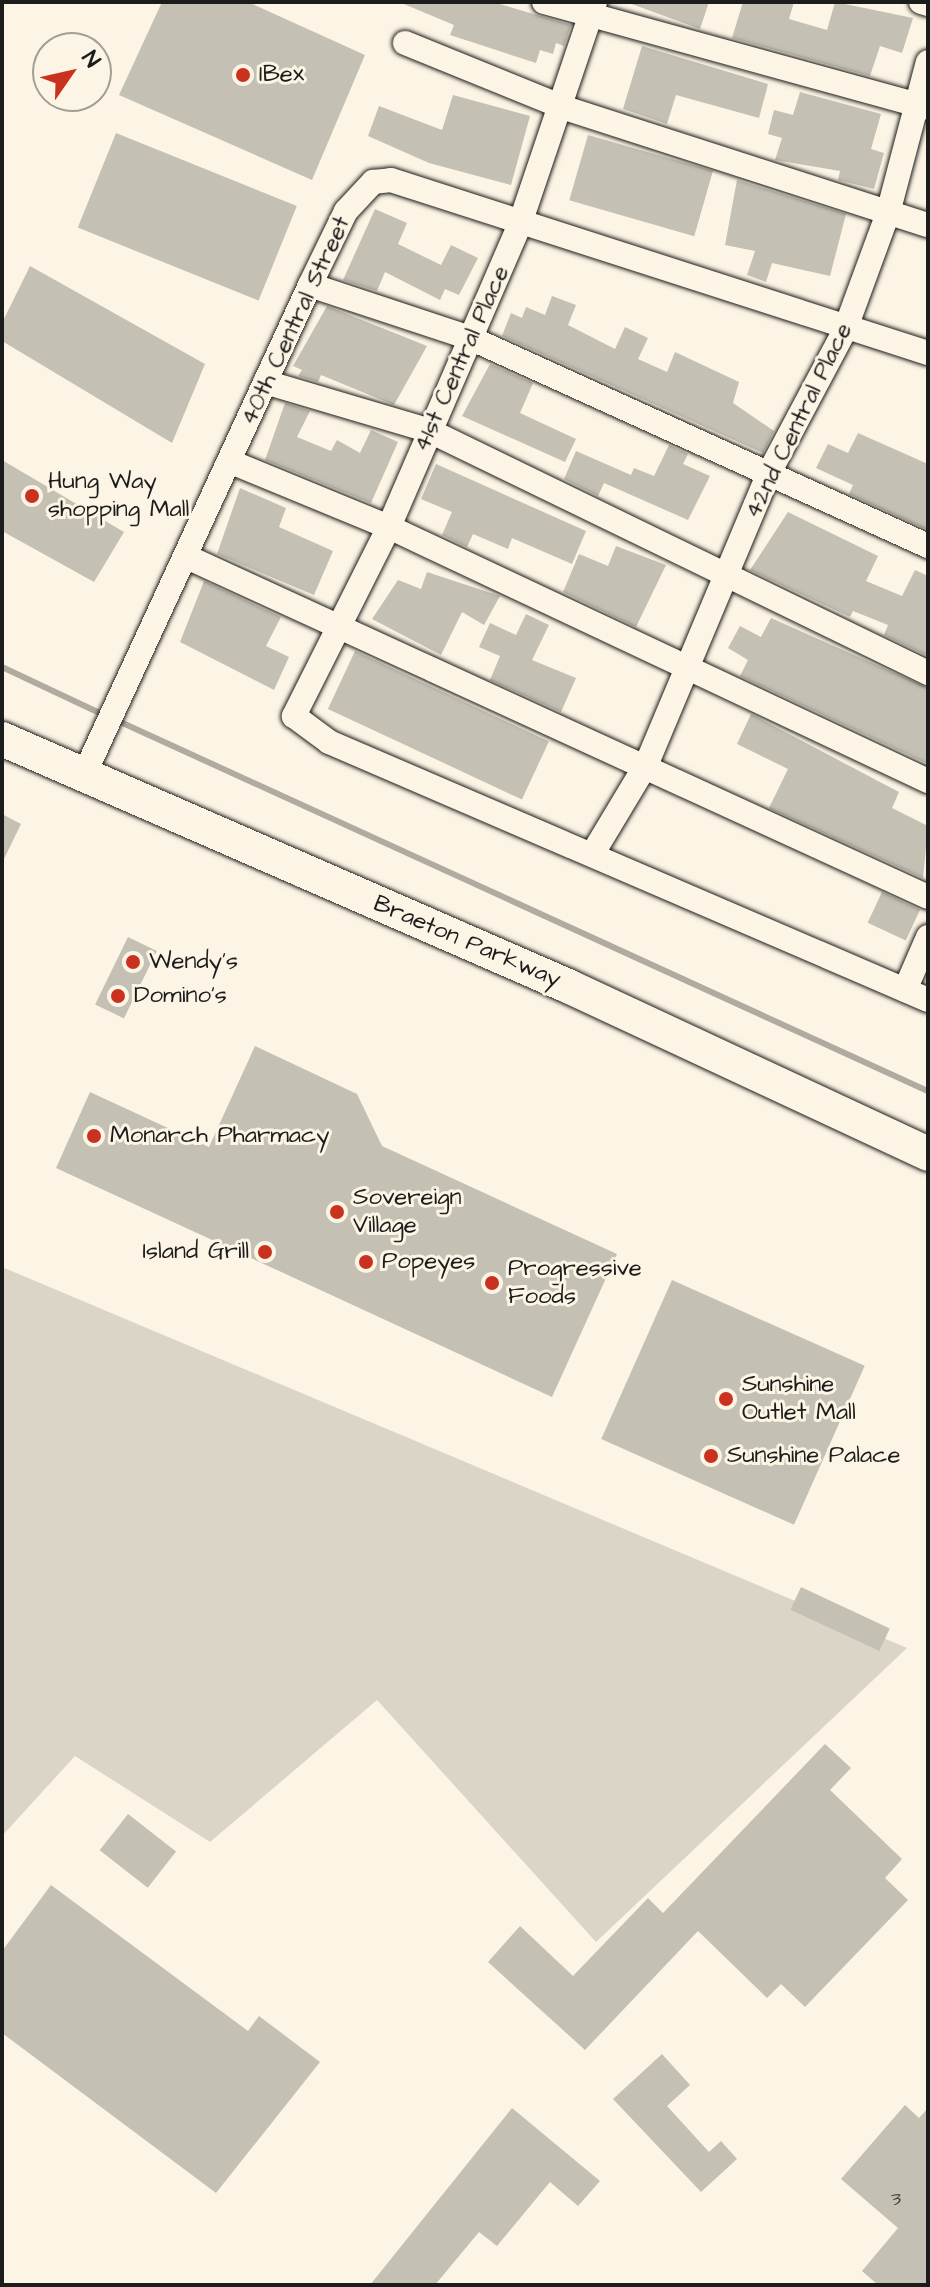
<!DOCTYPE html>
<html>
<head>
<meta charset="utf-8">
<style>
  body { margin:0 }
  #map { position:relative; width:930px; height:2287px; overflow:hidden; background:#fcf5e5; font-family:"Architects Daughter",sans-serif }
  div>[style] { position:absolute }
  .green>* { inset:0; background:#dbd5c8 }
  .stream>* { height:6px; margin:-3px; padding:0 3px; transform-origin:3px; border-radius:3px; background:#b0aba1 }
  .building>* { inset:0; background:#c4c0b3; transform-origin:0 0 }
  .roads { filter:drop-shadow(0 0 2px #1c1c1c) drop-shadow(0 0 2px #1c1c1c) }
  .street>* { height:24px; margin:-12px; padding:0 12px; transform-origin:12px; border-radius:12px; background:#fcf5e5 }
  .secondary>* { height:34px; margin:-17px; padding:0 17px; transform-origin:17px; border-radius:17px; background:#fcf5e5 }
  .dots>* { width:22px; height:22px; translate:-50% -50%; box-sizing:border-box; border:4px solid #fcf5e5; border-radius:50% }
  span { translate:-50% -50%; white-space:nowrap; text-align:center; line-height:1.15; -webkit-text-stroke:6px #fcf5e5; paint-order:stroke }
  .number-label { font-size:20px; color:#464542 }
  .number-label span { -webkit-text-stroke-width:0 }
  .poi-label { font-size:24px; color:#1c1c1c }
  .left { translate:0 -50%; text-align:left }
  .right { translate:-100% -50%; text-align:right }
  .street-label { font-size:24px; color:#1c1c1c }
  .frame { position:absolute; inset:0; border:4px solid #1c1c1c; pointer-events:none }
  .north { position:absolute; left:32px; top:32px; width:80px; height:80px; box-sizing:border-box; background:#fcf5e5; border:2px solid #a29e95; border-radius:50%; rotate:56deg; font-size:22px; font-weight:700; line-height:32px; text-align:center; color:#1c1c1c }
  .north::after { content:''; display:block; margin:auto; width:28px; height:36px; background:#c8321e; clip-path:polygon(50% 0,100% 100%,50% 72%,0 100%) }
</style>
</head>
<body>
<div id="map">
  <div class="green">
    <i style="clip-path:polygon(2px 1267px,907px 1648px,596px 1942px,377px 1700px,210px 1842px,75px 1756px,2px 1836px)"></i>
  </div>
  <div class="stream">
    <i style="left:2px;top:667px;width:115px;rotate:25.2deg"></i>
    <i style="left:116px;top:720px;width:893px;rotate:24.56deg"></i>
  </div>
  <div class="building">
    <i style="clip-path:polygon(162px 2px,248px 2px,365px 55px,312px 180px,119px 95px)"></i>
    <i style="clip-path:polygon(399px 2px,493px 2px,571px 25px,564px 46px,556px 43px,553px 54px,540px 50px,536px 63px,450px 35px,454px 25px)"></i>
    <i style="clip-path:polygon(626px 2px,709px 2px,700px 29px)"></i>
    <i style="clip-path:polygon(743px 2px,794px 2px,789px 19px,827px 30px,835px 2px,913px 18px,902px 53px,880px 46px,870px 76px,732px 38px)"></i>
    <i style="clip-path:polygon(642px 46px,768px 84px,759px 118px,676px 95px,667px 124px,623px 109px)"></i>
    <i style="clip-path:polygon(800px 92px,881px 114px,871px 149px,884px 153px,874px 189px,838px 180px,840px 171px,775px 160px,782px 138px,768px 134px,774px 110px,793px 115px)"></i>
    <i style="clip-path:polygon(453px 95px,530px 116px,511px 185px,429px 163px,368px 136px,379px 106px,442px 130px)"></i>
    <i style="left:116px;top:133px;width:195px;height:102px;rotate:22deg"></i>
    <i style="left:588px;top:135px;width:130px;height:68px;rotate:16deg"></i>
    <i style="clip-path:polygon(737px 180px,846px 214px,830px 276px,772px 263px,766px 282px,747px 275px,755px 251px,725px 245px)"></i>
    <i style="clip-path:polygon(375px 209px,407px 223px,398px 244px,441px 265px,451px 245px,478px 258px,459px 295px,445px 289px,440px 300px,385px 272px,377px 291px,343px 280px)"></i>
    <i style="clip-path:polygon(30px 266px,205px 364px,172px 443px,2px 341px,2px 323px)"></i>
    <i style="clip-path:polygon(552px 296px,576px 305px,568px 325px,615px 349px,625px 327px,648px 338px,638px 359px,667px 372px,675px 352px,739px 382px,733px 403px,774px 431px,763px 453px,502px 336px,511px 313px,522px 318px,526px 307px,545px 315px)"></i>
    <i style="clip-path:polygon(327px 306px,427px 346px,394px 405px,321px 375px,318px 382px,298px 376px,302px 370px,293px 366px)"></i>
    <i style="clip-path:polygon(490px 364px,533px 383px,520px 413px,576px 439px,565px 462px,462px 416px)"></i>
    <i style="clip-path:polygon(285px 403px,310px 411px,297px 437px,331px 451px,337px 440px,360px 453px,371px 430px,398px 442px,371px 503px,265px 460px)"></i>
    <i style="clip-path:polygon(858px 433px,928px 464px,928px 530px,849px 494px,853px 485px,816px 468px,828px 444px,848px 453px)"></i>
    <i style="clip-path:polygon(669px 445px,688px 454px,683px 464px,710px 476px,688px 520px,604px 483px,598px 496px,564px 479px,576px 451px,631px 475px,634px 468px,654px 476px)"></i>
    <i style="clip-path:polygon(2px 460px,124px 532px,94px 582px,2px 531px)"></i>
    <i style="clip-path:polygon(436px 464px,586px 531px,572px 564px,512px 538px,508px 549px,473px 534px,467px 547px,442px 535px,452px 512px,421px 499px)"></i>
    <i style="clip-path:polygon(240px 488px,286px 508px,279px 527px,333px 551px,314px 595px,217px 554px)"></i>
    <i style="clip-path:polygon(788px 512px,878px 556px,866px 581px,902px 596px,915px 570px,928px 576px,928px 656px,884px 635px,888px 625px,853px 611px,850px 617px,750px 570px)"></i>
    <i style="clip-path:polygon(616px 546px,666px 565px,636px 627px,563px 592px,579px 554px,608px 566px)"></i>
    <i style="clip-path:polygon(427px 572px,500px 596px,484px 625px,462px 612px,441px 655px,372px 619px,398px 580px,421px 589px)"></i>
    <i style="clip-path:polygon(204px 581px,281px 617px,266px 646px,289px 657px,274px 690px,180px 642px)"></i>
    <i style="clip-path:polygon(526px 614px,549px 625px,532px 660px,576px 678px,561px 712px,490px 680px,500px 656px,479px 647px,490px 623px,516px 635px)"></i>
    <i style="clip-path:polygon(771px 618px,928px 688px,928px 764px,740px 676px,748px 660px,728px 648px,740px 626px,761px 637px)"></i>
    <i style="left:355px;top:651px;width:214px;height:64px;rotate:25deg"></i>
    <i style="clip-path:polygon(751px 714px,899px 792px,892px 808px,928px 826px,923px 878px,769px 808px,788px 769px,737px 744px)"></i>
    <i style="clip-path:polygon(2px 814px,21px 824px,2px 863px)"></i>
    <i style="left:882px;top:892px;width:42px;height:34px;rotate:25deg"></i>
    <i style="left:128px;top:937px;width:32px;height:75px;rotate:26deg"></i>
    <i style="clip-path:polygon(255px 1046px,357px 1094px,382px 1146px,617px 1254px,552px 1397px,56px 1168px,90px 1092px,209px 1147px)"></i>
    <i style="left:672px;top:1280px;width:211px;height:174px;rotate:24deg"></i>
    <i style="left:801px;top:1587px;width:98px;height:25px;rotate:25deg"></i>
    <i style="clip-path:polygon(825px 1744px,851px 1768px,830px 1790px,902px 1859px,885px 1878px,908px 1900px,805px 2007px,781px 1984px,767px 1998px,698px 1931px,585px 2050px,488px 1962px,520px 1926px,573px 1976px,648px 1898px,663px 1913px)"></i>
    <i style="left:128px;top:1814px;width:61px;height:46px;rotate:38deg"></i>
    <i style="clip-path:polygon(51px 1885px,248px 2031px,259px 2016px,320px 2062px,216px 2193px,2px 2033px,2px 1951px)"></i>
    <i style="clip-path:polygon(662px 2054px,690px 2085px,667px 2106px,709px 2152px,721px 2141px,737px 2159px,701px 2192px,613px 2099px)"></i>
    <i style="clip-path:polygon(905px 2105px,919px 2118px,928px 2108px,928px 2285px,878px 2285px,862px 2271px,898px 2228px,841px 2179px)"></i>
    <i style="clip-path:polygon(512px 2108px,600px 2181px,578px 2206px,550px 2182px,497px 2246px,479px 2232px,435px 2285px,370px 2285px)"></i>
  </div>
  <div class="roads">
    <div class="street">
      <i style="left:544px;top:2px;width:398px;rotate:15.4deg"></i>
      <i style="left:595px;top:2px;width:234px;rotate:108.7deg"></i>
      <i style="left:520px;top:224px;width:330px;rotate:113.4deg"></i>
      <i style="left:389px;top:527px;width:212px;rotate:116.7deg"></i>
      <i style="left:294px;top:716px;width:44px;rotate:36.6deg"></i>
      <i style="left:329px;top:742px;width:652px;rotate:23.3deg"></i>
      <i style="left:921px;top:2px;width:7px;rotate:16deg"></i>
      <i style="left:405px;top:43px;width:173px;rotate:22.1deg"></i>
      <i style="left:565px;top:108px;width:381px;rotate:17.9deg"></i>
      <i style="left:310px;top:285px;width:169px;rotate:18.3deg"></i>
      <i style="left:470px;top:338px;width:503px;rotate:24.43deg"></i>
      <i style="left:265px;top:382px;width:172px;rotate:16.5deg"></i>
      <i style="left:430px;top:431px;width:554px;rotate:25.92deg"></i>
      <i style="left:231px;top:462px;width:171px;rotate:22.4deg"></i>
      <i style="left:389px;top:527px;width:596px;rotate:25.23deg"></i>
      <i style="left:187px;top:557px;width:815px;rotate:24.65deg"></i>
      <i style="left:83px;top:777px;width:542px;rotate:-65.23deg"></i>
      <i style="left:310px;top:285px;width:82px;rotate:-64.1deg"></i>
      <i style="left:346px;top:211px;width:40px;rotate:-47deg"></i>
      <i style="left:373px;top:182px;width:18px;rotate:-6deg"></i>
      <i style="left:391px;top:180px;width:564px;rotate:17.86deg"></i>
      <i style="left:593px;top:853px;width:105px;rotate:-59deg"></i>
      <i style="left:647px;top:763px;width:317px;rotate:-67.2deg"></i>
      <i style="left:770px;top:471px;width:160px;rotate:-62deg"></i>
      <i style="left:845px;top:330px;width:125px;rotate:-69.8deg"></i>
      <i style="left:888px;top:213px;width:156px;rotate:-75.2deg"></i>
      <i style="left:905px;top:990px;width:58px;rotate:-66.5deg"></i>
    </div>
    <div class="secondary">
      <i style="left:2px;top:739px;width:618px;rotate:23.58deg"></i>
      <i style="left:568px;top:986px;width:397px;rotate:25deg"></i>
    </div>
  </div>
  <div class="dots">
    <i style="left:243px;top:75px;background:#c8321e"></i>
    <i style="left:32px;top:496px;background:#c8321e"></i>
    <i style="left:133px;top:962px;background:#c8321e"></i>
    <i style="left:118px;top:996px;background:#c8321e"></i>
    <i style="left:94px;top:1136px;background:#c8321e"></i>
    <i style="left:337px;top:1212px;background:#c8321e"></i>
    <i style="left:265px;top:1252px;background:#c8321e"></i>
    <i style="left:366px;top:1262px;background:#c8321e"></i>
    <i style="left:492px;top:1283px;background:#c8321e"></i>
    <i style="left:726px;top:1399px;background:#c8321e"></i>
    <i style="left:711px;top:1456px;background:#c8321e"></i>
  </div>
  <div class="number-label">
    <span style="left:896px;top:2199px">3</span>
  </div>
  <div class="poi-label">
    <span class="left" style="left:259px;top:75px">IBex</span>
    <span class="left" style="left:48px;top:496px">Hung Way<br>shopping Mall</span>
    <span class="left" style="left:149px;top:962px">Wendy's</span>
    <span class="left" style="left:134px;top:996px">Domino's</span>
    <span class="left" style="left:110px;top:1136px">Monarch Pharmacy</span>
    <span class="left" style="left:353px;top:1212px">Sovereign<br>Village</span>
    <span class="right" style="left:249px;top:1252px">Island Grill</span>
    <span class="left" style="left:382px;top:1262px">Popeyes</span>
    <span class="left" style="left:508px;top:1283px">Progressive<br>Foods</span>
    <span class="left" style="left:742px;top:1399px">Sunshine<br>Outlet Mall</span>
    <span class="left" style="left:727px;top:1456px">Sunshine Palace</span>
  </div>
  <div class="street-label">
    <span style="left:296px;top:321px;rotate:-65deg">40th Central Street</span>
    <span style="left:462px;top:359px;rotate:-66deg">41st Central Place</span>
    <span style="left:799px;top:421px;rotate:-64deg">42nd Central Place</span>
    <span style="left:467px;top:942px;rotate:23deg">Braeton Parkway</span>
  </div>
  <div class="frame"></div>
  <div class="north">N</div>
</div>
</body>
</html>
